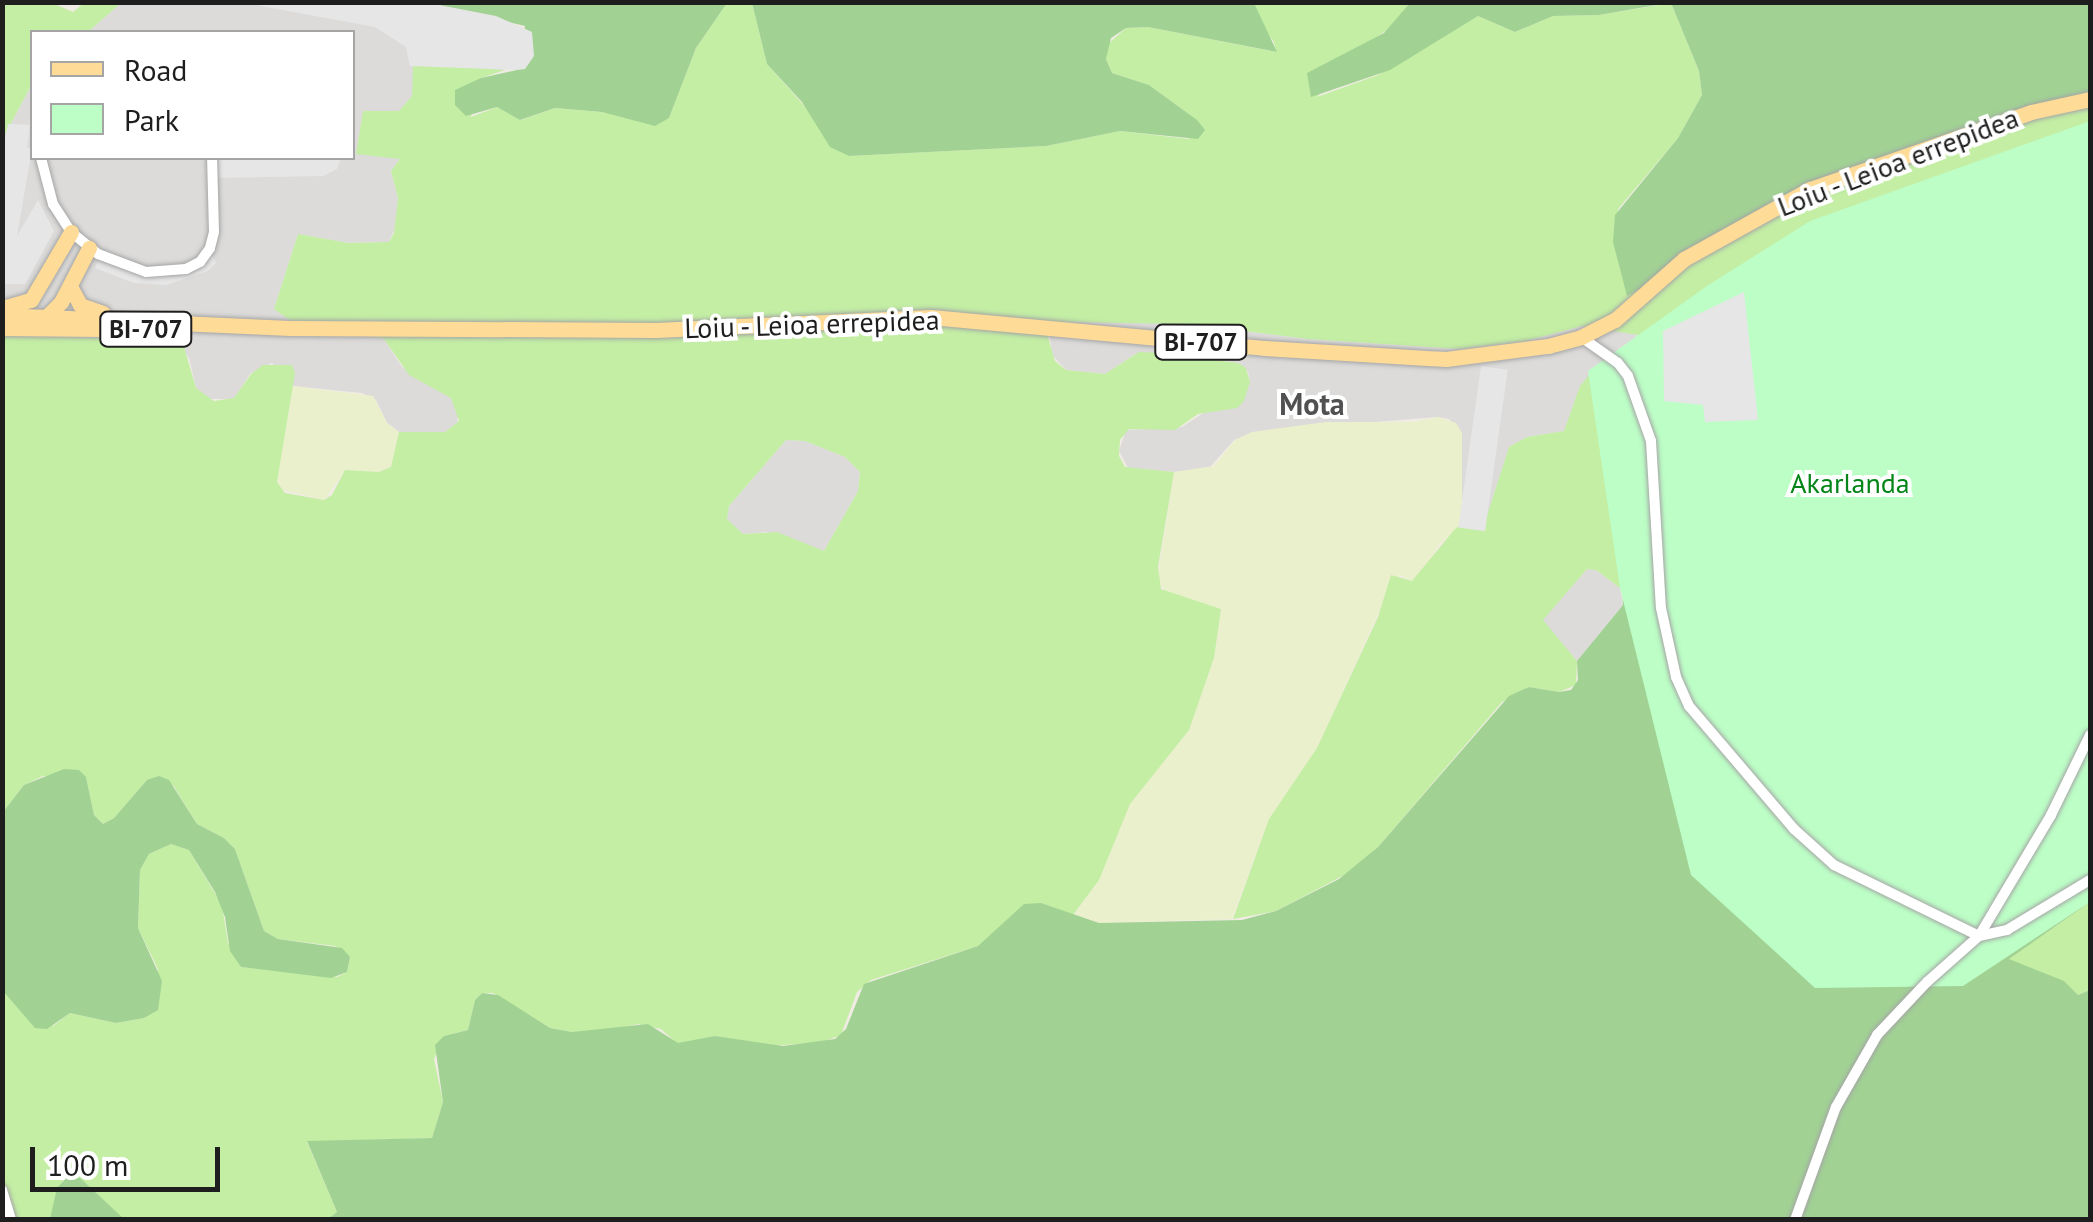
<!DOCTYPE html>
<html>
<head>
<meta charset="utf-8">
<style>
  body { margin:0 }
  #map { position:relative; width:2093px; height:1222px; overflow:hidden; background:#f0ece3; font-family:"PT Sans",sans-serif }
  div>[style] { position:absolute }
  .residential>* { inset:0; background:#dcdbda }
  .farmland>* { inset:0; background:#ebf0cc }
  .grass>* { inset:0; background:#c3eea4 }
  .forest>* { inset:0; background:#a1d294 }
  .park>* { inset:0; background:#bcfec6 }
  .parking>* { inset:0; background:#e6e6e6; transform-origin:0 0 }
  .roads { filter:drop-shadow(0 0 2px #a5a5a5) drop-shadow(0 0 2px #a5a5a5) }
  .street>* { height:10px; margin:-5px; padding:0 5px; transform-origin:5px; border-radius:5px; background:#fff }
  .primary>* { height:15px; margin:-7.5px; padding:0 7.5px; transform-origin:7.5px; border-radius:7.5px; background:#ffdb98 }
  span { translate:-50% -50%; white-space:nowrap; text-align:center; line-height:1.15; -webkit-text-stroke:8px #fff; paint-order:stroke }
  .shield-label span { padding:2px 8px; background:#fff; border:2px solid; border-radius:8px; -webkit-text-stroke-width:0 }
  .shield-label { font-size:25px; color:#1e1e1e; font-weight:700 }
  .street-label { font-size:28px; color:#1e1e1e }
  .park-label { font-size:28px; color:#038518 }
  .neighbourhood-label { font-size:30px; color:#515151; font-weight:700 }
  .frame { position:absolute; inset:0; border:5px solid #1e1e1e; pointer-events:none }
  .legend { position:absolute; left:30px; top:30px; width:325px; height:130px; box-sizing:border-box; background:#fff; border:2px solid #a5a5a5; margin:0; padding:12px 18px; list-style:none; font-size:30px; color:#1e1e1e }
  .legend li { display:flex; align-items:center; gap:20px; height:50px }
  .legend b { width:50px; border:2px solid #a5a5a5 }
  .scale { position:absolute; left:30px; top:1147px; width:190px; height:45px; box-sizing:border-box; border:5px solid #1e1e1e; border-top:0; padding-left:12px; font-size:30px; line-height:35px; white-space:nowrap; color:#1e1e1e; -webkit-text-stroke:8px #fff; paint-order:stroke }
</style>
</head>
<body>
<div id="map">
  <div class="residential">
    <i style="clip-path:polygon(365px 2px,505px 70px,414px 66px,413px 96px,399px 111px,400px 159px,391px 171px,398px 198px,396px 226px,389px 242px,349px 243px,298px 234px,274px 309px,290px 320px,384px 339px,402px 367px,451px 398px,458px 413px,457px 427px,445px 432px,399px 432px,387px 423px,376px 400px,362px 393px,292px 386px,272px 363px,250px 374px,234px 399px,208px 399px,196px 388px,189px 358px,171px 339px,3px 336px,3px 138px,32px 84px,32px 158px,352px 158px,352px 32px,88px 32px,121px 3px)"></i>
    <i style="clip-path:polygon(1077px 321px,1188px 324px,1308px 339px,1459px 349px,1526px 341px,1582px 326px,1637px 334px,1632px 351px,1564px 431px,1527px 437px,1509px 447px,1488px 518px,1462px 524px,1462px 433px,1449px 419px,1438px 417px,1259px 431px,1234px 440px,1209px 468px,1174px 472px,1128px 468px,1119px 451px,1126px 430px,1182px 427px,1250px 382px,1248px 372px,1238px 363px,1164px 353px,1134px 355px,1105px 374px,1066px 370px,1052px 355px,1049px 330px)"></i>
    <i style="clip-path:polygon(786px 440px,805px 441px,845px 457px,860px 472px,858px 491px,824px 551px,766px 532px,743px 534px,727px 519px,729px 506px)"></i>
    <i style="clip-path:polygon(1587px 569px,1596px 570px,1620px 588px,1623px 605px,1577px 661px,1542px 620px)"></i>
  </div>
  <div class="farmland">
    <i style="clip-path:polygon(292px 386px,373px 396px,387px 423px,399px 432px,391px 467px,379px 472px,345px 470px,324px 500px,280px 489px,276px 475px)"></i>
    <i style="clip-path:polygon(1438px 417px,1456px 423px,1462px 433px,1462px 524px,1439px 545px,1420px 575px,1411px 581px,1400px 575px,1383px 603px,1317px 748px,1269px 819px,1232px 919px,1099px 923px,1073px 916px,1099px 880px,1130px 804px,1189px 730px,1214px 658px,1221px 609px,1169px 594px,1157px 581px,1174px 472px,1214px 466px,1235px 440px,1252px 432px,1326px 422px,1412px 422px)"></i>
  </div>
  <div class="grass">
    <i style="clip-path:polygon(3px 3px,52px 3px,73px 12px,84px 3px,121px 3px,88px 32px,32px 32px,32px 84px,3px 138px)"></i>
    <i style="clip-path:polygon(evenodd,727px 3px,752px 3px,767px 64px,849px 156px,1046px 146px,1120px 131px,1189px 139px,1190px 115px,1149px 85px,1112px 73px,1106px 59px,1107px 45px,1126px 28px,1148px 27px,1276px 52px,1274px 42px,1244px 3px,1410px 3px,1394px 25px,1368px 43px,1317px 97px,1378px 75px,1478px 16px,1515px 32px,1553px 16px,1599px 15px,1671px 3px,1699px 71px,1702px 95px,1678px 138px,1618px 209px,1619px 265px,1628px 295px,1807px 198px,2090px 94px,2090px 153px,1644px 336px,1582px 326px,1526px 341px,1459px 349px,1308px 339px,1188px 324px,1062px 322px,1049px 330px,1048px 337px,1055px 361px,1066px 370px,1105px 374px,1139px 352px,1164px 353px,1238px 363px,1246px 368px,1250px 382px,1244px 401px,1237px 408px,1198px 414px,1175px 430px,1129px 429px,1120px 440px,1119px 456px,1125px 467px,1174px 472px,1158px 567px,1161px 589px,1221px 609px,1214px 658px,1189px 730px,1130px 804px,1099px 880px,1073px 915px,1041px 903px,978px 946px,871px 980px,857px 992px,841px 1035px,822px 1042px,771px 1046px,715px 1036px,678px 1044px,661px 1029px,638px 1024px,607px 1031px,572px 1032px,550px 1028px,493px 993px,482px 993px,475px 1000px,468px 1030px,444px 1036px,434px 1059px,443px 1102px,432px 1138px,307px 1142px,337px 1212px,329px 1219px,124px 1219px,64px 1177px,50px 1219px,3px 1219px,3px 991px,53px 1026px,70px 1013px,116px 1023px,144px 1018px,158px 969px,138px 928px,140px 870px,149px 854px,171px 844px,189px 850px,222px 905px,228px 943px,241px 967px,337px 977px,347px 972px,350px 957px,335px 946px,278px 939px,264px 931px,235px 849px,224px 838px,197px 824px,173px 785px,147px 780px,114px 818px,103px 824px,94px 815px,86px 777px,43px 776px,24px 785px,3px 812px,3px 336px,171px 339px,184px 347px,196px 388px,214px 401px,234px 398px,251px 374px,263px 365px,292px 365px,295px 373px,277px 482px,285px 493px,324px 500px,332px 495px,345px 470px,379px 472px,391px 467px,399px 432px,445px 432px,459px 421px,451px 398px,409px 375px,384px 339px,290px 320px,274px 309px,298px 234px,349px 243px,389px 242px,394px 233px,398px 198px,391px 171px,400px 159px,356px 154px,363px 111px,399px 111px,412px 96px,413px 66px,448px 66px,505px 70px,481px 78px,471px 117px,497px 107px,521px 120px,555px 108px,669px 118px,696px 48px,727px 3px,786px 440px,805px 441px,845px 457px,860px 472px,858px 491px,824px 551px,777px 532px,743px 534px,727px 519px,729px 506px,786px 440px)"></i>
    <i style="clip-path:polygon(1590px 374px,1622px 582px,1620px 588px,1596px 570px,1587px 569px,1543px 620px,1577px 661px,1576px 685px,1559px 692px,1529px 687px,1502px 702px,1378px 847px,1348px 873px,1276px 911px,1233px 919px,1269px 819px,1317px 748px,1378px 617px,1391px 575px,1412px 581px,1455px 529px,1462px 524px,1485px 522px,1509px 447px,1527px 437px,1564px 431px,1580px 386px)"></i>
    <i style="clip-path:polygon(2090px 902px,2090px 990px,2078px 995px,2008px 959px)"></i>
  </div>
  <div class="forest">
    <i style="clip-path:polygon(365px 3px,727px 3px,696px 48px,669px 118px,655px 126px,602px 112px,555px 108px,520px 120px,497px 107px,466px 116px,455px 105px,455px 90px,481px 78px,517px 70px,525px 26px,434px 4px)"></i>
    <i style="clip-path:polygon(752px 3px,1254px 3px,1277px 52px,1148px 27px,1126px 28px,1111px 38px,1106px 59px,1112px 73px,1149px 85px,1197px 120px,1205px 130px,1198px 139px,1120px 131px,1046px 146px,849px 156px,830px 147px,802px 102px,767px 64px)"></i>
    <i style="clip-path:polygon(1410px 3px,1410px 2px,1668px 3px,1599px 15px,1553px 16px,1515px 32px,1478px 16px,1390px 70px,1311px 97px,1307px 73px,1384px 33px)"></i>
    <i style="clip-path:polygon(1671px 3px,2090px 3px,2090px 94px,1807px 198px,1627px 296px,1613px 242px,1615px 215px,1678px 138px,1702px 95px,1699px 71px)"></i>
    <i style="clip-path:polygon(1622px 582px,2090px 902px,2009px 959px,2064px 981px,2078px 995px,2090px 990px,2090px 1219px,270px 1220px,328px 1219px,337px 1212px,307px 1141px,432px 1138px,443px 1102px,435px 1045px,444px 1036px,468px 1030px,475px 1000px,482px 993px,498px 995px,550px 1028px,572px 1032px,648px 1024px,678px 1043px,715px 1036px,783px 1046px,835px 1039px,846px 1029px,864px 984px,978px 946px,1024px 904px,1041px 903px,1099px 923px,1242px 920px,1276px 911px,1339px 879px,1378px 847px,1509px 696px,1529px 687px,1559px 692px,1571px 690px,1578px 680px,1577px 661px,1623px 605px)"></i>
    <i style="clip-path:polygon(64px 769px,79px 770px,86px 777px,94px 815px,103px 824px,114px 818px,147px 780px,159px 776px,169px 780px,197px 824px,224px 838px,235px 849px,264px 931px,278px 939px,342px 948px,350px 957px,347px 972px,331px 978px,241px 967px,230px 951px,225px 917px,215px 892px,189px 850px,171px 844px,149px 854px,140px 870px,138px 928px,162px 981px,158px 1010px,144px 1018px,116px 1023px,70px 1013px,47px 1029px,35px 1028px,3px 991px,3px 812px,24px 785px)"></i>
    <i style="clip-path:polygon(69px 1175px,80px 1178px,124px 1219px,50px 1219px,57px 1188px)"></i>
  </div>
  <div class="park">
    <i style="clip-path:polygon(2090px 121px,2090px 902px,1963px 986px,1815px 988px,1691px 875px,1620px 588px,1588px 371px,1707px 286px,1810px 221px)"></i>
  </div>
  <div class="parking">
    <i style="clip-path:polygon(365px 2px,434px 4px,496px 16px,532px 32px,534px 56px,525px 69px,517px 70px,410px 66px,406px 47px,375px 27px,245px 3px)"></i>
    <i style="clip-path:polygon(8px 124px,30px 125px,27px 148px,32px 149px,17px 236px,38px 200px,54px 231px,25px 284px,3px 284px,2px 154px)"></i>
    <i style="clip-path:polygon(218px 158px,341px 158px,337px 169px,323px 176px,218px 178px)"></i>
    <i style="clip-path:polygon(212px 255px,216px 263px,208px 271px,166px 285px,134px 283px,95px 268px,98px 261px,142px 276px,178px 276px,196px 270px)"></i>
    <i style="clip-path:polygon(1744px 292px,1758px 420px,1705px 422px,1703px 405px,1664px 401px,1663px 331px)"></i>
    <i style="left:1481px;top:366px;width:27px;height:163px;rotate:8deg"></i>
  </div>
  <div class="roads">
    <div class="street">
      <i style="left:41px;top:158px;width:48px;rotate:75.4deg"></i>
      <i style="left:53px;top:204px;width:33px;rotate:57deg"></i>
      <i style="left:71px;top:232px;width:35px;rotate:39deg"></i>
      <i style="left:98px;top:254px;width:51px;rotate:20.6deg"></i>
      <i style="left:146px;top:272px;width:40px;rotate:-4.3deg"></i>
      <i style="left:186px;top:269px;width:16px;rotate:-27deg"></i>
      <i style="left:200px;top:262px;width:17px;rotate:-54deg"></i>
      <i style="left:210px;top:248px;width:16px;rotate:-76deg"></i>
      <i style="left:214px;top:232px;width:74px;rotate:-91.5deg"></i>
      <i style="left:1581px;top:337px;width:45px;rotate:35.1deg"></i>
      <i style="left:1618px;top:363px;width:16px;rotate:52deg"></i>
      <i style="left:1628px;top:376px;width:69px;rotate:70.5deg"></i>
      <i style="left:1651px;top:441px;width:167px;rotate:86.6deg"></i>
      <i style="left:1661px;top:608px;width:71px;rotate:77.7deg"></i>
      <i style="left:1676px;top:677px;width:32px;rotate:66deg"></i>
      <i style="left:1689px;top:706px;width:162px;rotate:49.5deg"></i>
      <i style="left:1794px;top:829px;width:54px;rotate:42deg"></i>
      <i style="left:1834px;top:865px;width:161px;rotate:26.1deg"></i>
      <i style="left:1979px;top:936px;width:141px;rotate:-59.2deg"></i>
      <i style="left:2051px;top:815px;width:89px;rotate:-64deg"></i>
      <i style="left:2px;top:1190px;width:31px;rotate:73deg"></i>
      <i style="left:1795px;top:1220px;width:120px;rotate:-70.1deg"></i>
      <i style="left:1836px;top:1107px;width:83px;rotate:-60.3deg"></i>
      <i style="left:1877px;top:1035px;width:73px;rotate:-46.7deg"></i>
      <i style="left:1927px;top:982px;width:69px;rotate:-41.5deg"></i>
      <i style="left:1979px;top:936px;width:29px;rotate:-12deg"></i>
      <i style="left:2007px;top:930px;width:97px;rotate:-31.1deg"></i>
    </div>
    <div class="primary">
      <i style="left:70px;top:286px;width:21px;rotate:62deg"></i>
      <i style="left:80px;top:305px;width:24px;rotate:19deg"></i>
      <i style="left:6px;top:307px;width:26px;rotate:-16deg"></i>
      <i style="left:31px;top:300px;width:79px;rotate:-59.5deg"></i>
      <i style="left:2px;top:315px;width:288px;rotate:2.6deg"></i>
      <i style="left:290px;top:328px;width:366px;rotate:0.3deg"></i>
      <i style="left:656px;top:330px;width:275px;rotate:-2.7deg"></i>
      <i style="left:931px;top:317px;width:334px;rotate:5.3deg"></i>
      <i style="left:1264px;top:348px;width:182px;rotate:3.5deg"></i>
      <i style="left:1446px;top:359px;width:103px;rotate:-7.3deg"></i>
      <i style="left:1548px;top:346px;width:34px;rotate:-15deg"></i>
      <i style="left:1581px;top:337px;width:38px;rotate:-27deg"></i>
      <i style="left:1615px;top:320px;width:92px;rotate:-41.5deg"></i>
      <i style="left:1684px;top:259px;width:144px;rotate:-29.1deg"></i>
      <i style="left:1810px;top:189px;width:234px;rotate:-19.2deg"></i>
      <i style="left:2031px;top:112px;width:60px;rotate:-12.4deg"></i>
      <i style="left:45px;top:318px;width:23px;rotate:-45deg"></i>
      <i style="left:61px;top:302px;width:61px;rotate:-62.6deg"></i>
      <i style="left:2px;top:328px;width:104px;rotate:0.6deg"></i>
    </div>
  </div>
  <div class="shield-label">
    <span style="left:146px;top:329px">BI-707</span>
    <span style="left:1201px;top:342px">BI-707</span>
  </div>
  <div class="street-label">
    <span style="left:1898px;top:162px;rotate:-21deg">Loiu - Leioa errepidea</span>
    <span style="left:812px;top:324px;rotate:-2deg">Loiu - Leioa errepidea</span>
  </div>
  <div class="park-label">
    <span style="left:1850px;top:483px">Akarlanda</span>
  </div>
  <div class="neighbourhood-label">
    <span style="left:1312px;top:404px">Mota</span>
  </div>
  <div class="frame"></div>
  <ul class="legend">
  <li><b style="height:12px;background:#ffdb98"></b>Road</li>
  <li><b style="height:28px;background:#bcfec6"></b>Park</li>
  </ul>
  <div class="scale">100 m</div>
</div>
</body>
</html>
